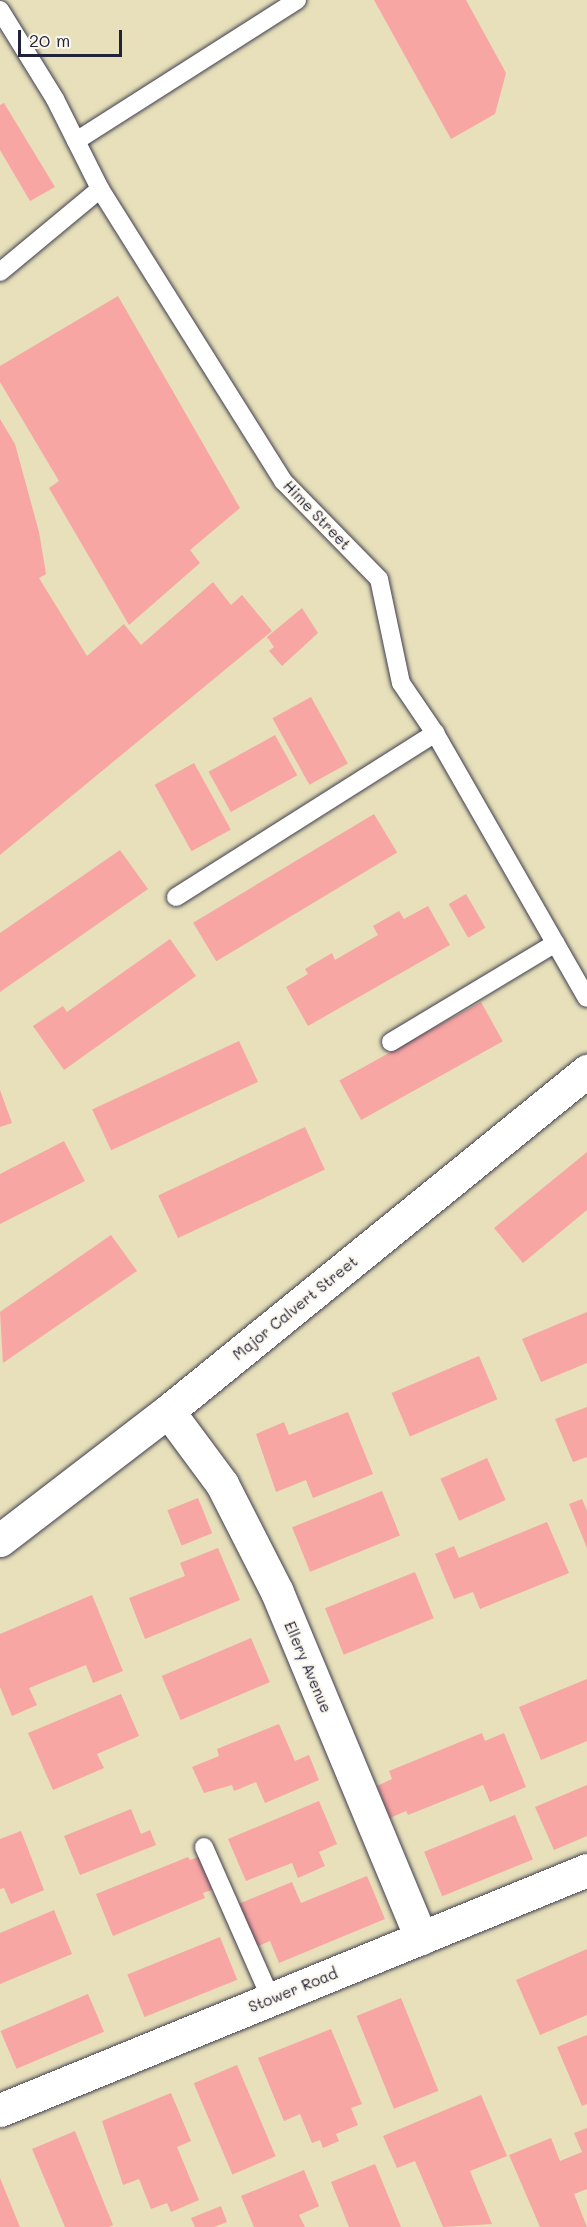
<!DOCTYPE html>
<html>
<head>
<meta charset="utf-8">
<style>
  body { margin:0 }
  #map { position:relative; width:587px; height:2227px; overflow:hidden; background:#e7e0ba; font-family:Mali,sans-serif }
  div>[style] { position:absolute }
  .building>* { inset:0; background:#f7a6a4; transform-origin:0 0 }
  .roads { filter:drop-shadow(0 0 2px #403e4e) drop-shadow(0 0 2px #403e4e) }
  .lane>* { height:18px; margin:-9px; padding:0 9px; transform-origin:9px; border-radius:9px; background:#fff }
  .street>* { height:33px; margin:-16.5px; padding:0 16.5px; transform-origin:16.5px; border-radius:16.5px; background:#fff }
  span { translate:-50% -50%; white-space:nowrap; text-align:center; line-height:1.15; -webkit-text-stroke:4.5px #fbf7ec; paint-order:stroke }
  .street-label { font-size:15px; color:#22223b }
  .scale { position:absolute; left:18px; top:30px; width:104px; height:27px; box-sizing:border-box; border:3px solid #22223b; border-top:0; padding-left:8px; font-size:18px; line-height:21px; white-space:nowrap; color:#22223b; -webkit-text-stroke:4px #fbf7ec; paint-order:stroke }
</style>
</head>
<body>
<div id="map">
  <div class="building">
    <i style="clip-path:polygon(374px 0,466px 0,506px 73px,495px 114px,451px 139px)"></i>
    <i style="clip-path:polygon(4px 103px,55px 187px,30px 201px,0 150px,0 105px)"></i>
    <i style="clip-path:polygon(118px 296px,240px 508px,190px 550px,200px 563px,129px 625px,49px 488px,59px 481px,0 382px,0 366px)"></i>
    <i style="clip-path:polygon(0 419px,15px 444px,39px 532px,46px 574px,39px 578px,87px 656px,124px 624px,141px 645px,213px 582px,231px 605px,242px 595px,272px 631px,0 855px)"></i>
    <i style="clip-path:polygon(302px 608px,318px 633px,282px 666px,269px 651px,274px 647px,267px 637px)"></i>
    <i style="left:311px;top:697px;width:76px;height:44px;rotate:61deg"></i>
    <i style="left:275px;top:735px;width:46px;height:76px;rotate:61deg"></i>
    <i style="left:194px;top:763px;width:76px;height:45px;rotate:61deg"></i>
    <i style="left:374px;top:814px;width:45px;height:211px;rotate:59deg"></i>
    <i style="clip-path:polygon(120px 850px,148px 889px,0 992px,0 933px)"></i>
    <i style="left:466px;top:894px;width:39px;height:20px;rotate:60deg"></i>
    <i style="clip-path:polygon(428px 906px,450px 945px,308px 1026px,286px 987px,308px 974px,305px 969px,332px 953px,335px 960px,378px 935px,373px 926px,399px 911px,404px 919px)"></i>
    <i style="clip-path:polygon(170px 939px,196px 976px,64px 1070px,33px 1026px,63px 1006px,67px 1012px)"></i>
    <i style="left:481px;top:1002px;width:45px;height:162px;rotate:61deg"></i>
    <i style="left:239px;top:1041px;width:45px;height:162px;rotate:65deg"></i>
    <i style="clip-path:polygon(0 1090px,12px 1123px,0 1127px)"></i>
    <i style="left:305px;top:1127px;width:47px;height:162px;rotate:65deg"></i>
    <i style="clip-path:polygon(64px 1141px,85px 1181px,0 1224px,0 1174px)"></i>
    <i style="clip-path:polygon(587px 1152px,587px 1210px,523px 1263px,494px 1228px)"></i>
    <i style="clip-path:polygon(111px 1235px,137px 1271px,3px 1363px,0 1312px)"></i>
    <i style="clip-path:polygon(587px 1312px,587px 1363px,541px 1382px,522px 1339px)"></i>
    <i style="left:479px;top:1356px;width:47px;height:95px;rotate:67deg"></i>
    <i style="clip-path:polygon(587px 1407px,587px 1457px,573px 1462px,555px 1419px)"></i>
    <i style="clip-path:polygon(348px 1412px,373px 1474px,313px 1498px,306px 1480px,276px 1492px,256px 1434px,284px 1422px,289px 1435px)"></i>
    <i style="left:487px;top:1458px;width:46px;height:51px;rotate:66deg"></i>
    <i style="left:382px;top:1491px;width:48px;height:97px;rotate:68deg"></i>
    <i style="left:198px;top:1498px;width:38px;height:33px;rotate:68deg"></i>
    <i style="clip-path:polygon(582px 1499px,587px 1511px,587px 1548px,569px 1504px)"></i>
    <i style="clip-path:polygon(547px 1522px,569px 1573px,480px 1609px,473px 1592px,454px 1599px,435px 1554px,454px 1546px,459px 1558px)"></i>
    <i style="clip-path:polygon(218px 1548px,240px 1600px,145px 1639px,129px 1598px,185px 1576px,180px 1563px)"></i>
    <i style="left:415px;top:1572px;width:50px;height:97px;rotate:68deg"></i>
    <i style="clip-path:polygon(92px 1595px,123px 1671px,93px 1683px,86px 1665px,29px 1688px,37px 1705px,12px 1716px,0 1687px,0 1634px)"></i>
    <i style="left:251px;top:1638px;width:48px;height:97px;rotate:67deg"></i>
    <i style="clip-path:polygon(587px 1679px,587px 1741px,541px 1760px,519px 1707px)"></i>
    <i style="clip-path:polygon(121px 1694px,139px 1736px,97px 1754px,104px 1768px,53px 1790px,28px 1733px)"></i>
    <i style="clip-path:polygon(279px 1724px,295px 1761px,309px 1755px,319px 1780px,265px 1803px,256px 1782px,234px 1791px,232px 1785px,204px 1793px,192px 1767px,219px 1756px,217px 1749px)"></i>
    <i style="clip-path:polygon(482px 1733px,485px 1741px,504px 1733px,526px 1787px,490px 1802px,483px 1785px,408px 1815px,406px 1811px,390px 1818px,377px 1786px,392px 1779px,389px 1771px)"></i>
    <i style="clip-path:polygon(587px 1785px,587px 1836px,554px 1850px,535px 1807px)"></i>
    <i style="clip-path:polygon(319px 1801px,337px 1844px,319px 1852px,325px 1866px,298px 1878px,292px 1863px,246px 1881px,228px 1839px)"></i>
    <i style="clip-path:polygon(131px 1809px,141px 1834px,150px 1830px,156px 1845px,80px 1875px,64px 1836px)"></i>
    <i style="left:515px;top:1815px;width:48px;height:98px;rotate:68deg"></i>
    <i style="clip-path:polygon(21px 1831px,44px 1890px,11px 1904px,4px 1888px,0 1889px,0 1839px)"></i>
    <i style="clip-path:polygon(201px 1856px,214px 1889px,203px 1893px,205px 1898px,113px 1936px,96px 1894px,188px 1857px,190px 1860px)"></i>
    <i style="clip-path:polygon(367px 1876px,385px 1919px,279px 1963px,270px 1941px,256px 1947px,238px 1904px,292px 1882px,301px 1903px)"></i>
    <i style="clip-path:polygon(54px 1910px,72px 1954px,0 1984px,0 1933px)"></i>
    <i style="left:220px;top:1937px;width:46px;height:100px;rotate:68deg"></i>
    <i style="clip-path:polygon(587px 1949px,587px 2015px,540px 2035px,516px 1980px)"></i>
    <i style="left:88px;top:1994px;width:41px;height:95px;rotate:67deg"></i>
    <i style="left:401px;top:1998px;width:100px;height:48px;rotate:68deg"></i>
    <i style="clip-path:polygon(331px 2029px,362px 2104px,351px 2108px,358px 2125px,336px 2134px,339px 2141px,323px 2148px,320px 2140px,312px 2143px,300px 2114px,284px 2121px,258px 2058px)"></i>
    <i style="clip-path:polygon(587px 2035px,587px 2104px,582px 2106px,557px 2047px)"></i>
    <i style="left:237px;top:2065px;width:99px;height:47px;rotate:67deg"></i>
    <i style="clip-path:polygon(171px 2093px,191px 2141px,177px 2147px,199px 2200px,171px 2212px,167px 2203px,151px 2209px,139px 2179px,123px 2185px,102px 2121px)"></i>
    <i style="clip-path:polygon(481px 2095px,507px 2156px,470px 2171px,492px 2224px,443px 2227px,415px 2161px,397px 2168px,383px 2136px)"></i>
    <i style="clip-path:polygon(587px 2128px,587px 2189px,574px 2194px,587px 2227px,540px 2227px,509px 2155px,551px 2138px,560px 2161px,582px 2152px,574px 2133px)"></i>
    <i style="clip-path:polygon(75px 2131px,113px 2225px,109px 2227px,65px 2227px,32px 2149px)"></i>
    <i style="clip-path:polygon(375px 2164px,401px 2227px,349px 2227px,331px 2182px)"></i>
    <i style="clip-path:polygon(304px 2170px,319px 2206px,299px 2215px,305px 2227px,254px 2227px,241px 2196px)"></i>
    <i style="clip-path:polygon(0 2178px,20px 2227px,0 2227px)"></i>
    <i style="clip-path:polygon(221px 2206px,227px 2222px,214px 2227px,195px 2227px,191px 2218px)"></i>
  </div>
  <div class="roads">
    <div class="lane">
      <i style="left:0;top:10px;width:105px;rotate:58.3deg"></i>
      <i style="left:55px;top:99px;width:101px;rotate:63.4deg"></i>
      <i style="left:100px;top:189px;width:345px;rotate:57.9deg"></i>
      <i style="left:283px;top:481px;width:137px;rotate:45.6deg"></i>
      <i style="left:379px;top:579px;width:106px;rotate:78.1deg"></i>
      <i style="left:401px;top:683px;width:60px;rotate:55.8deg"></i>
      <i style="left:435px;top:733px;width:305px;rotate:60.2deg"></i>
      <i style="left:76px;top:141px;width:262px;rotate:-32.5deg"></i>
      <i style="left:0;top:272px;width:130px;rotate:-39.7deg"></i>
      <i style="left:176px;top:897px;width:307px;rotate:-32.3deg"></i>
      <i style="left:391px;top:1042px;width:192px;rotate:-31deg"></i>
      <i style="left:204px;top:1847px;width:166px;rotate:66.2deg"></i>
    </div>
    <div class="street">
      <i style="left:168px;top:1411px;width:91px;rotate:53.5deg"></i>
      <i style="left:222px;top:1484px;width:121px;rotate:63deg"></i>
      <i style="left:277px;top:1592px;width:375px;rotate:67.4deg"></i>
      <i style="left:0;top:1540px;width:212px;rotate:-37.5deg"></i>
      <i style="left:168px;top:1411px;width:540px;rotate:-39.06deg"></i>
      <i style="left:0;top:2110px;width:634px;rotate:-22.24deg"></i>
    </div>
  </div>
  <div class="street-label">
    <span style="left:317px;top:515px;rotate:46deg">Hime Street</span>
    <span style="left:295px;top:1308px;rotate:-39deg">Major Calvert Street</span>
    <span style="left:308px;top:1667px;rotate:67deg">Ellery Avenue</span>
    <span style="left:293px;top:1990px;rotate:-22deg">Stower Road</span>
  </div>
  <div class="scale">20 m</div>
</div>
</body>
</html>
